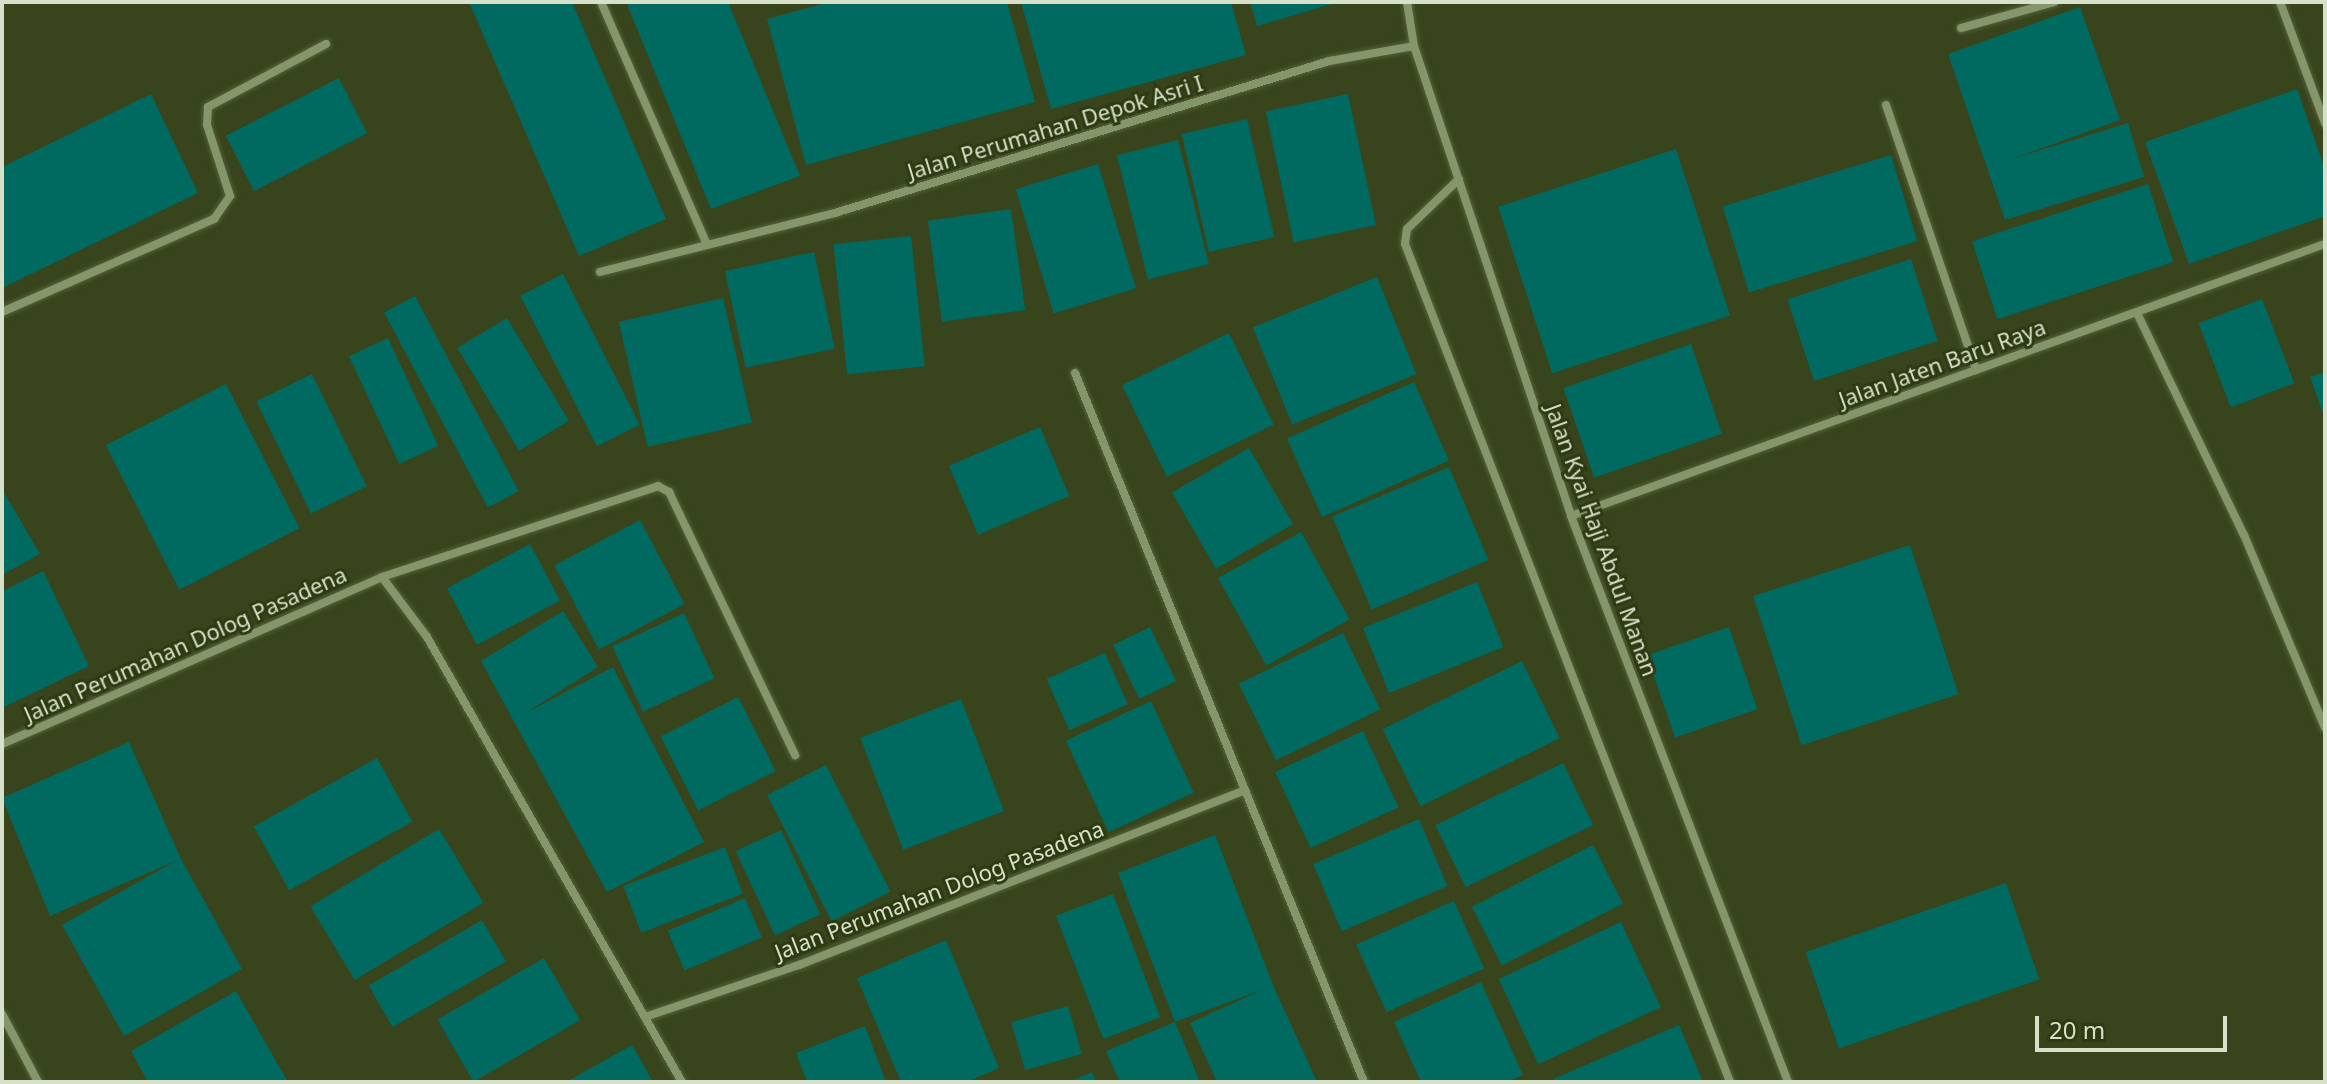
<!DOCTYPE html>
<html>
<head>
<meta charset="utf-8">
<style>
  body { margin:0 }
  #map { position:relative; width:2327px; height:1084px; overflow:hidden; background:#38451c; font-family:"Noto Sans",sans-serif }
  div>[style] { position:absolute }
  .building>* { inset:0; background:#006960; transform-origin:0 0 }
  .roads { filter:drop-shadow(0 0 2px #56613e) drop-shadow(0 0 2px #56613e) }
  .street>* { height:8px; margin:-4px; padding:0 4px; transform-origin:4px; border-radius:4px; background:#86966b }
  span { translate:-50% -50%; white-space:nowrap; text-align:center; line-height:1.15; -webkit-text-stroke:6px #2e3a12; paint-order:stroke }
  .street-label { font-size:22px; color:#d7e0c9 }
  .frame { position:absolute; inset:0; border:4px solid #d7e0c9; pointer-events:none }
  .scale { position:absolute; left:2035px; top:1016px; width:192px; height:36px; box-sizing:border-box; border:4px solid #d7e0c9; border-top:0; padding-left:10px; font-size:24px; line-height:28px; white-space:nowrap; color:#d7e0c9; -webkit-text-stroke:6px #2e3a12; paint-order:stroke }
</style>
</head>
<body>
<div id="map">
  <div class="building">
    <i style="clip-path:polygon(469px 2px,572px 2px,666px 219px,579px 256px)"></i>
    <i style="clip-path:polygon(626px 2px,728px 2px,800px 176px,711px 209px)"></i>
    <i style="clip-path:polygon(829px 2px,1007px 2px,1035px 102px,806px 165px,767px 19px)"></i>
    <i style="clip-path:polygon(1021px 2px,1231px 2px,1246px 55px,1051px 109px)"></i>
    <i style="clip-path:polygon(1250px 2px,1334px 2px,1335px 3px,1257px 26px)"></i>
    <i style="clip-path:polygon(2080px 7px,2120px 120px,2012px 159px,2128px 123px,2144px 177px,2005px 220px,1948px 54px)"></i>
    <i style="left:339px;top:78px;width:62px;height:127px;rotate:63deg"></i>
    <i style="clip-path:polygon(2297px 89px,2325px 169px,2325px 216px,2189px 264px,2145px 142px)"></i>
    <i style="clip-path:polygon(151px 94px,198px 193px,2px 288px,2px 167px)"></i>
    <i style="left:1348px;top:94px;width:134px;height:84px;rotate:78deg"></i>
    <i style="left:1247px;top:119px;width:121px;height:67px;rotate:77deg"></i>
    <i style="left:1178px;top:140px;width:128px;height:63px;rotate:76deg"></i>
    <i style="left:1676px;top:149px;width:175px;height:187px;rotate:72deg"></i>
    <i style="left:1891px;top:155px;width:90px;height:176px;rotate:73deg"></i>
    <i style="left:1098px;top:164px;width:130px;height:86px;rotate:73deg"></i>
    <i style="left:2148px;top:184px;width:82px;height:185px;rotate:72deg"></i>
    <i style="left:1011px;top:209px;width:102px;height:84px;rotate:82deg"></i>
    <i style="left:911px;top:236px;width:131px;height:78px;rotate:84deg"></i>
    <i style="left:814px;top:252px;width:99px;height:91px;rotate:78deg"></i>
    <i style="left:1911px;top:259px;width:86px;height:130px;rotate:72deg"></i>
    <i style="left:563px;top:274px;width:169px;height:48px;rotate:63deg"></i>
    <i style="left:1377px;top:277px;width:105px;height:134px;rotate:68deg"></i>
    <i style="left:415px;top:296px;width:221px;height:35px;rotate:62deg"></i>
    <i style="left:723px;top:298px;width:128px;height:107px;rotate:77deg"></i>
    <i style="left:2262px;top:299px;width:90px;height:68px;rotate:69deg"></i>
    <i style="left:507px;top:318px;width:120px;height:58px;rotate:59deg"></i>
    <i style="left:1229px;top:333px;width:102px;height:119px;rotate:64deg"></i>
    <i style="left:388px;top:338px;width:119px;height:43px;rotate:65deg"></i>
    <i style="left:1691px;top:344px;width:95px;height:135px;rotate:71deg"></i>
    <i style="clip-path:polygon(2325px 372px,2325px 419px,2310px 377px)"></i>
    <i style="left:312px;top:374px;width:125px;height:62px;rotate:64deg"></i>
    <i style="left:1414px;top:382px;width:86px;height:139px;rotate:66deg"></i>
    <i style="left:226px;top:384px;width:162px;height:135px;rotate:63deg"></i>
    <i style="left:1040px;top:427px;width:75px;height:99px;rotate:67deg"></i>
    <i style="left:1249px;top:448px;width:88px;height:89px;rotate:60deg"></i>
    <i style="left:1449px;top:467px;width:101px;height:127px;rotate:67deg"></i>
    <i style="clip-path:polygon(2px 489px,40px 554px,2px 575px)"></i>
    <i style="left:640px;top:520px;width:95px;height:97px;rotate:62deg"></i>
    <i style="left:1301px;top:532px;width:100px;height:95px;rotate:61deg"></i>
    <i style="left:530px;top:544px;width:64px;height:94px;rotate:62deg"></i>
    <i style="left:1910px;top:545px;width:157px;height:165px;rotate:72deg"></i>
    <i style="clip-path:polygon(43px 571px,89px 666px,2px 708px,2px 591px)"></i>
    <i style="left:1477px;top:582px;width:70px;height:123px;rotate:68deg"></i>
    <i style="clip-path:polygon(563px 611px,598px 667px,524px 714px,613px 667px,704px 842px,607px 892px,481px 661px)"></i>
    <i style="left:684px;top:613px;width:72px;height:79px;rotate:65deg"></i>
    <i style="left:1150px;top:627px;width:60px;height:41px;rotate:64deg"></i>
    <i style="left:1729px;top:627px;width:87px;height:87px;rotate:71deg"></i>
    <i style="left:1343px;top:633px;width:85px;height:116px;rotate:64deg"></i>
    <i style="left:1105px;top:653px;width:56px;height:64px;rotate:66deg"></i>
    <i style="left:1522px;top:661px;width:86px;height:155px;rotate:64deg"></i>
    <i style="left:738px;top:697px;width:83px;height:87px;rotate:63deg"></i>
    <i style="left:961px;top:699px;width:120px;height:108px;rotate:69deg"></i>
    <i style="left:1151px;top:701px;width:101px;height:94px;rotate:65deg"></i>
    <i style="left:1363px;top:731px;width:84px;height:97px;rotate:65deg"></i>
    <i style="clip-path:polygon(129px 742px,181px 859px,242px 969px,124px 1036px,62px 925px,177px 860px,50px 916px,2px 798px)"></i>
    <i style="left:377px;top:758px;width:73px;height:141px;rotate:61deg"></i>
    <i style="left:1563px;top:763px;width:69px;height:142px;rotate:64deg"></i>
    <i style="left:826px;top:765px;width:142px;height:66px;rotate:63deg"></i>
    <i style="left:1419px;top:819px;width:73px;height:115px;rotate:67deg"></i>
    <i style="left:439px;top:829px;width:86px;height:150px;rotate:59deg"></i>
    <i style="left:781px;top:830px;width:93px;height:50px;rotate:65deg"></i>
    <i style="clip-path:polygon(1215px 835px,1273px 985px,1317px 1082px,1217px 1082px,1190px 1023px,1264px 989px,1175px 1022px,1200px 1082px,1120px 1082px,1106px 1051px,1175px 1022px,1118px 873px)"></i>
    <i style="left:1593px;top:845px;width:66px;height:136px;rotate:63deg"></i>
    <i style="left:725px;top:847px;width:50px;height:109px;rotate:69deg"></i>
    <i style="left:2006px;top:883px;width:102px;height:212px;rotate:71deg"></i>
    <i style="left:1113px;top:894px;width:132px;height:61px;rotate:69deg"></i>
    <i style="left:745px;top:898px;width:43px;height:84px;rotate:67deg"></i>
    <i style="left:1454px;top:901px;width:74px;height:107px;rotate:66deg"></i>
    <i style="left:482px;top:920px;width:48px;height:131px;rotate:60deg"></i>
    <i style="left:1621px;top:922px;width:94px;height:135px;rotate:65deg"></i>
    <i style="clip-path:polygon(946px 940px,999px 1068px,967px 1082px,901px 1082px,857px 978px)"></i>
    <i style="left:544px;top:958px;width:72px;height:123px;rotate:60deg"></i>
    <i style="clip-path:polygon(1481px 982px,1523px 1075px,1506px 1082px,1421px 1082px,1394px 1022px)"></i>
    <i style="clip-path:polygon(236px 991px,288px 1082px,148px 1082px,131px 1051px)"></i>
    <i style="left:1068px;top:1006px;width:50px;height:59px;rotate:74deg"></i>
    <i style="clip-path:polygon(1679px 1025px,1703px 1082px,1554px 1082px,1553px 1079px)"></i>
    <i style="clip-path:polygon(865px 1026px,886px 1082px,807px 1082px,796px 1053px)"></i>
    <i style="clip-path:polygon(632px 1045px,653px 1082px,566px 1082px)"></i>
    <i style="clip-path:polygon(1092px 1072px,1096px 1082px,1069px 1082px)"></i>
  </div>
  <div class="roads">
    <div class="street">
      <i style="left:601px;top:2px;width:262px;rotate:66.4deg"></i>
      <i style="left:1407px;top:2px;width:45px;rotate:81deg"></i>
      <i style="left:1414px;top:46px;width:496px;rotate:71.5deg"></i>
      <i style="left:1571px;top:516px;width:606px;rotate:69.02deg"></i>
      <i style="left:2280px;top:2px;width:129px;rotate:69.6deg"></i>
      <i style="left:1961px;top:28px;width:97px;rotate:-15.6deg"></i>
      <i style="left:1886px;top:105px;width:280px;rotate:71.2deg"></i>
      <i style="left:1459px;top:179px;width:72px;rotate:136.1deg"></i>
      <i style="left:1407px;top:229px;width:15px;rotate:98deg"></i>
      <i style="left:1405px;top:244px;width:899px;rotate:68.8deg"></i>
      <i style="left:600px;top:272px;width:245px;rotate:-14.1deg"></i>
      <i style="left:838px;top:212px;width:514px;rotate:-17.09deg"></i>
      <i style="left:1329px;top:61px;width:86px;rotate:-10deg"></i>
      <i style="left:2px;top:312px;width:232px;rotate:-23.7deg"></i>
      <i style="left:214px;top:219px;width:28px;rotate:-55deg"></i>
      <i style="left:230px;top:196px;width:75px;rotate:-107.9deg"></i>
      <i style="left:207px;top:125px;width:18px;rotate:-87deg"></i>
      <i style="left:208px;top:107px;width:134px;rotate:-28.1deg"></i>
      <i style="left:2137px;top:313px;width:246px;rotate:64.3deg"></i>
      <i style="left:2244px;top:535px;width:209px;rotate:67.2deg"></i>
      <i style="left:1075px;top:373px;width:766px;rotate:67.82deg"></i>
      <i style="left:1571px;top:516px;width:802px;rotate:-19.84deg"></i>
      <i style="left:382px;top:577px;width:75px;rotate:53.1deg"></i>
      <i style="left:427px;top:637px;width:513px;rotate:60.19deg"></i>
      <i style="left:2px;top:744px;width:415px;rotate:-23.7deg"></i>
      <i style="left:382px;top:577px;width:291px;rotate:-18.2deg"></i>
      <i style="left:658px;top:486px;width:13px;rotate:29deg"></i>
      <i style="left:669px;top:492px;width:292px;rotate:64.4deg"></i>
      <i style="left:2px;top:1014px;width:77px;rotate:62.1deg"></i>
      <i style="left:645px;top:1017px;width:163px;rotate:-18.7deg"></i>
      <i style="left:799px;top:965px;width:479px;rotate:-21.4deg"></i>
    </div>
  </div>
  <div class="street-label">
    <span style="left:1055px;top:127px;rotate:-17deg">Jalan Perumahan Depok Asri I</span>
    <span style="left:1942px;top:363px;rotate:-20deg">Jalan Jaten Baru Raya</span>
    <span style="left:1602px;top:540px;rotate:70deg">Jalan Kyai Haji Abdul Manan</span>
    <span style="left:185px;top:644px;rotate:-24deg">Jalan Perumahan Dolog Pasadena</span>
    <span style="left:939px;top:890px;rotate:-21deg">Jalan Perumahan Dolog Pasadena</span>
  </div>
  <div class="frame"></div>
  <div class="scale">20 m</div>
</div>
</body>
</html>
